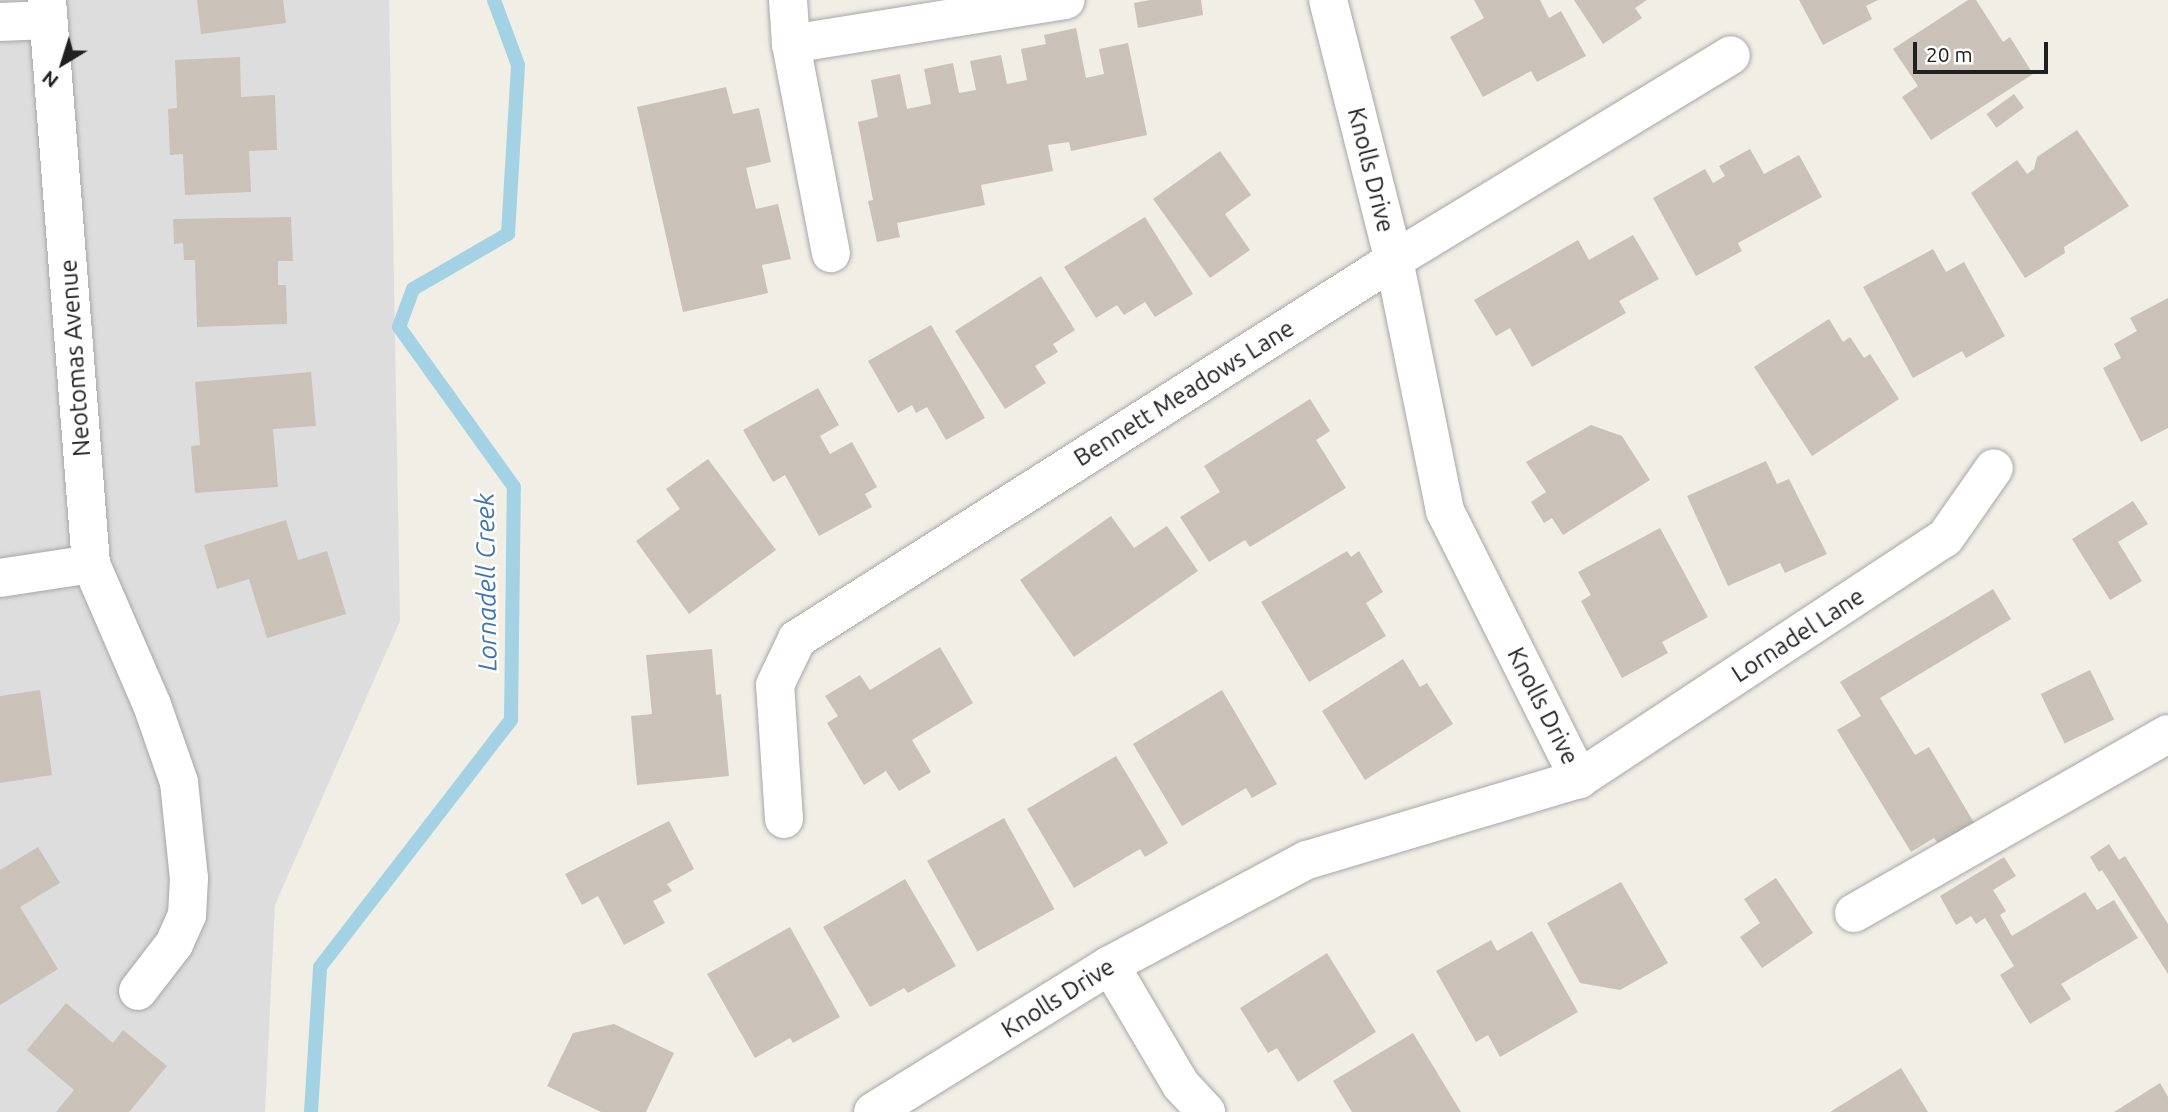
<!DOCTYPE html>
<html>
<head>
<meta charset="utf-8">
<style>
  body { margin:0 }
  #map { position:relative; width:2168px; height:1112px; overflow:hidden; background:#f1eee6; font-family:Ubuntu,sans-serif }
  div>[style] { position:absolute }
  .residential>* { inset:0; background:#dedddd }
  .stream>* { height:14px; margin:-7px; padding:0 7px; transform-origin:7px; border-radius:7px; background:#a2d2e3 }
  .building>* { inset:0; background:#cac1b8; transform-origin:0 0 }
  .roads { filter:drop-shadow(0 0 2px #a7a7a7) drop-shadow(0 0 2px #a7a7a7) }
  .minor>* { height:38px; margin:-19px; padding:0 19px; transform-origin:19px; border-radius:19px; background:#fff }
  span { translate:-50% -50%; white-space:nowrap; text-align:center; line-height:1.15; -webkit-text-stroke:5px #fff; paint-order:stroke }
  .street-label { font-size:24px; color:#202020 }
  .water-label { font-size:26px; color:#4075b2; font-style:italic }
  .north { position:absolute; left:28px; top:28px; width:70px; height:70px; -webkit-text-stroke:5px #fff; paint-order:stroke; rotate:218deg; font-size:19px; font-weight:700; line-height:28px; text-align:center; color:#202020 }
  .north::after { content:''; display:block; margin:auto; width:24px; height:32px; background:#202020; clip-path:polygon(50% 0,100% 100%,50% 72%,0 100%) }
  .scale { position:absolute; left:1913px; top:42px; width:135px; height:32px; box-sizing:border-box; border:4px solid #202020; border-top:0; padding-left:9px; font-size:21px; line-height:24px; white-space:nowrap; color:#202020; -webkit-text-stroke:5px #fff; paint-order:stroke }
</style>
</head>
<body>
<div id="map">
  <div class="residential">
    <i style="clip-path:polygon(0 0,389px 0,400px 621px,275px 905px,265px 1112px,0 1112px)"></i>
  </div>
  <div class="stream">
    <i style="left:311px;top:1112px;width:145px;rotate:-86.4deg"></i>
    <i style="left:320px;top:967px;width:312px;rotate:-52.3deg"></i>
    <i style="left:511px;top:720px;width:233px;rotate:-89.3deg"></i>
    <i style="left:514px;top:487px;width:197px;rotate:-125.7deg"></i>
    <i style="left:399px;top:327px;width:40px;rotate:-69.8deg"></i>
    <i style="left:413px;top:289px;width:110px;rotate:-30.1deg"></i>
    <i style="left:508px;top:234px;width:169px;rotate:-86.6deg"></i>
    <i style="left:518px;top:65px;width:69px;rotate:-110.3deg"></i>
  </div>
  <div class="building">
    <i style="clip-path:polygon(197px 0,283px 0,286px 23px,201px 34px)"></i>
    <i style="clip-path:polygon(1150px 0,1201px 0,1203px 15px,1138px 28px,1134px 3px)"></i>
    <i style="clip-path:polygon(1474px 0,1540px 0,1549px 18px,1561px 11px,1586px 56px,1537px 82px,1531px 71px,1483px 97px,1450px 37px,1484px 18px)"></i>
    <i style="clip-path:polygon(1574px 0,1647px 0,1635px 8px,1642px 18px,1603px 44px)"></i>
    <i style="clip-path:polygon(1799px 0,1878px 0,1866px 6px,1872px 19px,1823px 45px)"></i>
    <i style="clip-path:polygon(1968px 0,1976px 0,2003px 42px,2010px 37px,2033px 74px,1931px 140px,1902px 97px,1918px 86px,1893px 49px)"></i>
    <i style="clip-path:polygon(1076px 28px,1086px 78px,1104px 74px,1099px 49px,1128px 43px,1147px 135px,1071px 151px,1069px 142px,1048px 145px,1053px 171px,981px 185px,985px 205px,897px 223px,900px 237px,877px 242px,868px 201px,873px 200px,858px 122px,878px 117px,871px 80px,900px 74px,907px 109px,931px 104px,924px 69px,953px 63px,959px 93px,976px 90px,970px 61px,1001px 55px,1007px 84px,1027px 80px,1021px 49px,1046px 44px,1044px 35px)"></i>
    <i style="clip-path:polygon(240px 57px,241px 97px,275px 95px,277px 150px,249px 151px,251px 192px,185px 195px,183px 154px,170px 155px,168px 109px,177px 108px,175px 60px)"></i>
    <i style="clip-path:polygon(726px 87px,733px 114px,759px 108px,771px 162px,746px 168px,756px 209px,778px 204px,791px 259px,762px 265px,768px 293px,683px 312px,637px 107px)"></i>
    <i style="left:2014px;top:94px;width:17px;height:34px;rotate:54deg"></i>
    <i style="clip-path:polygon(2077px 130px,2129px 206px,2064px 247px,2065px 253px,2025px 278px,1971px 193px,2017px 160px,2027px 174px,2034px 169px,2037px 157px)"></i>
    <i style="clip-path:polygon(1750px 149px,1764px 174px,1799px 155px,1822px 197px,1738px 243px,1742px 251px,1696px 276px,1653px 198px,1705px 169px,1713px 183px,1725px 176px,1719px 166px)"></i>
    <i style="clip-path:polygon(1220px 151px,1251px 195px,1225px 214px,1250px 250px,1210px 278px,1153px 199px)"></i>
    <i style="clip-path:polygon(291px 217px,293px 261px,278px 261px,278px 285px,286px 285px,287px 324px,197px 327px,195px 260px,184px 260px,183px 243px,174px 244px,173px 219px)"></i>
    <i style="clip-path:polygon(1145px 217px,1193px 294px,1155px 317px,1145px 302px,1124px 315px,1117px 305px,1096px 318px,1064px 267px)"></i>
    <i style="clip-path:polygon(1633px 235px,1659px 279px,1619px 301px,1626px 313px,1532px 367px,1510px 328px,1496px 336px,1474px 300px,1578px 240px,1589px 260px)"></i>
    <i style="clip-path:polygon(1933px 249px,1946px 272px,1964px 262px,2005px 336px,1966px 358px,1962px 351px,1913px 378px,1863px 287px)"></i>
    <i style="clip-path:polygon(1041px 276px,1075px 330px,1053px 344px,1058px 352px,1035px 366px,1046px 383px,1005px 409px,955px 331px)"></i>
    <i style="clip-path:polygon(2168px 298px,2168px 428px,2141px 442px,2103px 368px,2121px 358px,2114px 344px,2137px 331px,2130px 318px)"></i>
    <i style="clip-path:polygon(1829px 319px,1843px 342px,1850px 337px,1864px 358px,1870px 354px,1899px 399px,1812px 456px,1754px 367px)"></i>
    <i style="clip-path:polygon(931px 325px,985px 418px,946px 440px,927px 407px,916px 413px,912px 405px,898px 413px,868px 361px)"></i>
    <i style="clip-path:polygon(311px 372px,316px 426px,273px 429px,278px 487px,195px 493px,191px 446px,200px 445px,195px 382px)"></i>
    <i style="clip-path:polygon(818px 388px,839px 425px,820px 436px,830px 454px,852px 442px,877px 487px,865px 494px,872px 507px,819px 536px,785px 475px,773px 482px,743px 430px)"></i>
    <i style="clip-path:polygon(1310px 399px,1330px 431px,1316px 440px,1346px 488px,1250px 547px,1245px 540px,1209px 562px,1180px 517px,1220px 492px,1204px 466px)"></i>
    <i style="clip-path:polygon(1591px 425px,1622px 436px,1650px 480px,1563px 535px,1552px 518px,1544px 523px,1531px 502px,1546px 492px,1526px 462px)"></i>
    <i style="clip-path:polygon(708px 459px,776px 550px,689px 614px,636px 541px,680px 509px,666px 489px)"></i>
    <i style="clip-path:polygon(1766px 461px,1777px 484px,1789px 479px,1827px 554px,1785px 573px,1780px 563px,1728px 586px,1687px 496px)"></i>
    <i style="clip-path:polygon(2133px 501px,2148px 524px,2118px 542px,2142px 581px,2110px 600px,2072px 539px)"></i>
    <i style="clip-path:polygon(1111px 516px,1134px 548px,1167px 526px,1198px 571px,1074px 657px,1020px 580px)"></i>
    <i style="clip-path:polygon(286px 520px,298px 560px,327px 551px,346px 614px,267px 638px,249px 579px,217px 589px,204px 545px)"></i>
    <i style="clip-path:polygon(1660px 528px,1708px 617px,1662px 642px,1668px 653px,1622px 678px,1581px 601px,1591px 595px,1578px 572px)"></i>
    <i style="clip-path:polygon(1347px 551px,1351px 557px,1359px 551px,1383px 592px,1366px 603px,1386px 636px,1309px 682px,1261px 602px)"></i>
    <i style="clip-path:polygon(1993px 589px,2011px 619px,1880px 698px,1915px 755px,1929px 747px,1976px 826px,1941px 847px,1934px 838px,1911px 852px,1837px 730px,1861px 716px,1840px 682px)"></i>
    <i style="clip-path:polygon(940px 647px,973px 703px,912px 740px,931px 772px,899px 791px,886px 771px,864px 785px,827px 723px,838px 716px,825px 696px,860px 675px,870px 690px)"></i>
    <i style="clip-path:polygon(712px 649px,716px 695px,721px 694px,729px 776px,637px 785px,631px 716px,652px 714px,646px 655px)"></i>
    <i style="clip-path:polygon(1403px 659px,1420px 687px,1427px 683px,1453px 724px,1365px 780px,1322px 711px)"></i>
    <i style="left:2090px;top:670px;width:55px;height:55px;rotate:64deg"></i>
    <i style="clip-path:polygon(40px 690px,52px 775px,0 783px,0 696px)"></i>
    <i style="clip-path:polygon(1222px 690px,1277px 784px,1252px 798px,1246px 788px,1182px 826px,1133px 744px)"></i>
    <i style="clip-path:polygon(1116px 756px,1168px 843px,1145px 857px,1140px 849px,1074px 888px,1027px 809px)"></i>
    <i style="left:1004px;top:818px;width:104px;height:88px;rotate:61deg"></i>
    <i style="clip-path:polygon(669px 821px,694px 869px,667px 884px,672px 891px,653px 901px,665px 923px,624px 945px,598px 896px,582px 905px,565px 874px)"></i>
    <i style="clip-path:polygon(2109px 844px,2119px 860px,2125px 856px,2168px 924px,2168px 974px,2102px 870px,2099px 872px,2090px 857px)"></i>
    <i style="clip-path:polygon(38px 847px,60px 883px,20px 907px,58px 969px,0 1005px,0 870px)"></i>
    <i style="clip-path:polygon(2004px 857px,2016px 876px,1993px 890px,2006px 911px,2000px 915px,2012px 936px,2085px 892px,2097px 910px,2114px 900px,2138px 938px,2061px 984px,2071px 999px,2030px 1024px,2000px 975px,2014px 966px,1985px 918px,1976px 924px,1971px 916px,1956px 925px,1940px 896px)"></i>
    <i style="clip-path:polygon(1776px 878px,1813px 933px,1762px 968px,1740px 937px,1760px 923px,1744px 899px)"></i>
    <i style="clip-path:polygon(905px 879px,956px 966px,908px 993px,904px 988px,870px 1007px,823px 927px)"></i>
    <i style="clip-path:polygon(1621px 882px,1668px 963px,1620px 990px,1580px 983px,1547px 923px)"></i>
    <i style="clip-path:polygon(790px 927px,840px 1017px,793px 1043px,790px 1038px,755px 1058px,707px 974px)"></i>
    <i style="clip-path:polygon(1532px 931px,1578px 1012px,1500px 1057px,1488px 1035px,1476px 1042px,1436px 971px,1491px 940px,1497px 951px)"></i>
    <i style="clip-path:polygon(1327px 953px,1376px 1032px,1298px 1082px,1277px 1048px,1268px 1053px,1240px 1008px)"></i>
    <i style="clip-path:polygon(66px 1003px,113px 1043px,123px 1030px,167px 1066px,129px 1112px,56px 1112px,74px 1090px,27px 1050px)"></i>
    <i style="clip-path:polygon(614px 1024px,674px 1053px,646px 1112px,601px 1112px,547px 1086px,573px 1033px)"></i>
    <i style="clip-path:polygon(1413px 1033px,1461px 1112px,1352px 1112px,1333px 1081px)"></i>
    <i style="clip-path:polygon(1901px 1068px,1928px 1112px,1830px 1112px)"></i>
    <i style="clip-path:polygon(2160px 1083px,2168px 1097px,2168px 1112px,2114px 1112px)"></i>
  </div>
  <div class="roads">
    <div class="minor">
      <i style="left:47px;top:0;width:566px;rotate:85.54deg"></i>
      <i style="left:91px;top:564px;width:154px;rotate:66.6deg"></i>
      <i style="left:152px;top:705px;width:82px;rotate:70.7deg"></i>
      <i style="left:179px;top:782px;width:97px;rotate:84.1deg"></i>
      <i style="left:189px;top:878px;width:37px;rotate:93deg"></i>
      <i style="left:187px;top:915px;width:32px;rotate:114deg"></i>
      <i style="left:174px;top:944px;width:59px;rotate:127.5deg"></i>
      <i style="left:788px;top:0;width:44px;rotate:86.1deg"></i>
      <i style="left:791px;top:44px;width:213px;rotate:79.2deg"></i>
      <i style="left:1328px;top:0;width:268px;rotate:75.8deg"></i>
      <i style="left:1394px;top:260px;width:256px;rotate:78.5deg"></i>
      <i style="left:1445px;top:511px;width:300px;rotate:63.4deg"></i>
      <i style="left:0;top:22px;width:48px;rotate:-2.4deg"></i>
      <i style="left:791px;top:44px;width:278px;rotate:-9.1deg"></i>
      <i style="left:0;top:578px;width:92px;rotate:-8.7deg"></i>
      <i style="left:784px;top:819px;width:134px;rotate:-93.8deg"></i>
      <i style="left:775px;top:685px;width:51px;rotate:-64.4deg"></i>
      <i style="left:797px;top:639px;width:707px;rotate:-32.41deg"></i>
      <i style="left:1394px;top:260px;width:394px;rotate:-31.3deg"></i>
      <i style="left:1854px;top:913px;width:361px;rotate:-29.7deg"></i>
      <i style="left:1110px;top:965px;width:139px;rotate:59.4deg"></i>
      <i style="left:1181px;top:1085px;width:37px;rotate:47deg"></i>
      <i style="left:873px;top:1112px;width:279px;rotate:-31.8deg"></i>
      <i style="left:1110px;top:965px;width:223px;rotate:-28.1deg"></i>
      <i style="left:1307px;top:860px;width:284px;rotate:-16.6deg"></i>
      <i style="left:1579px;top:779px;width:438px;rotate:-33.4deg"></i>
      <i style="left:1945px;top:538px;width:85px;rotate:-55deg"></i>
    </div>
  </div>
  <div class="street-label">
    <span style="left:1371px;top:170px;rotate:76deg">Knolls Drive</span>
    <span style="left:75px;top:358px;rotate:-94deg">Neotomas Avenue</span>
    <span style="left:1184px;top:393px;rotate:-32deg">Bennett Meadows Lane</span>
    <span style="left:1798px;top:635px;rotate:-33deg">Lornadel Lane</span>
    <span style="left:1543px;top:706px;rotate:63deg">Knolls Drive</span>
    <span style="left:1058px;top:998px;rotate:-32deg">Knolls Drive</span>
  </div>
  <div class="water-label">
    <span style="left:486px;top:582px;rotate:-91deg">Lornadell Creek</span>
  </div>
  <div class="north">N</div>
  <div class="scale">20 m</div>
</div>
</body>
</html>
